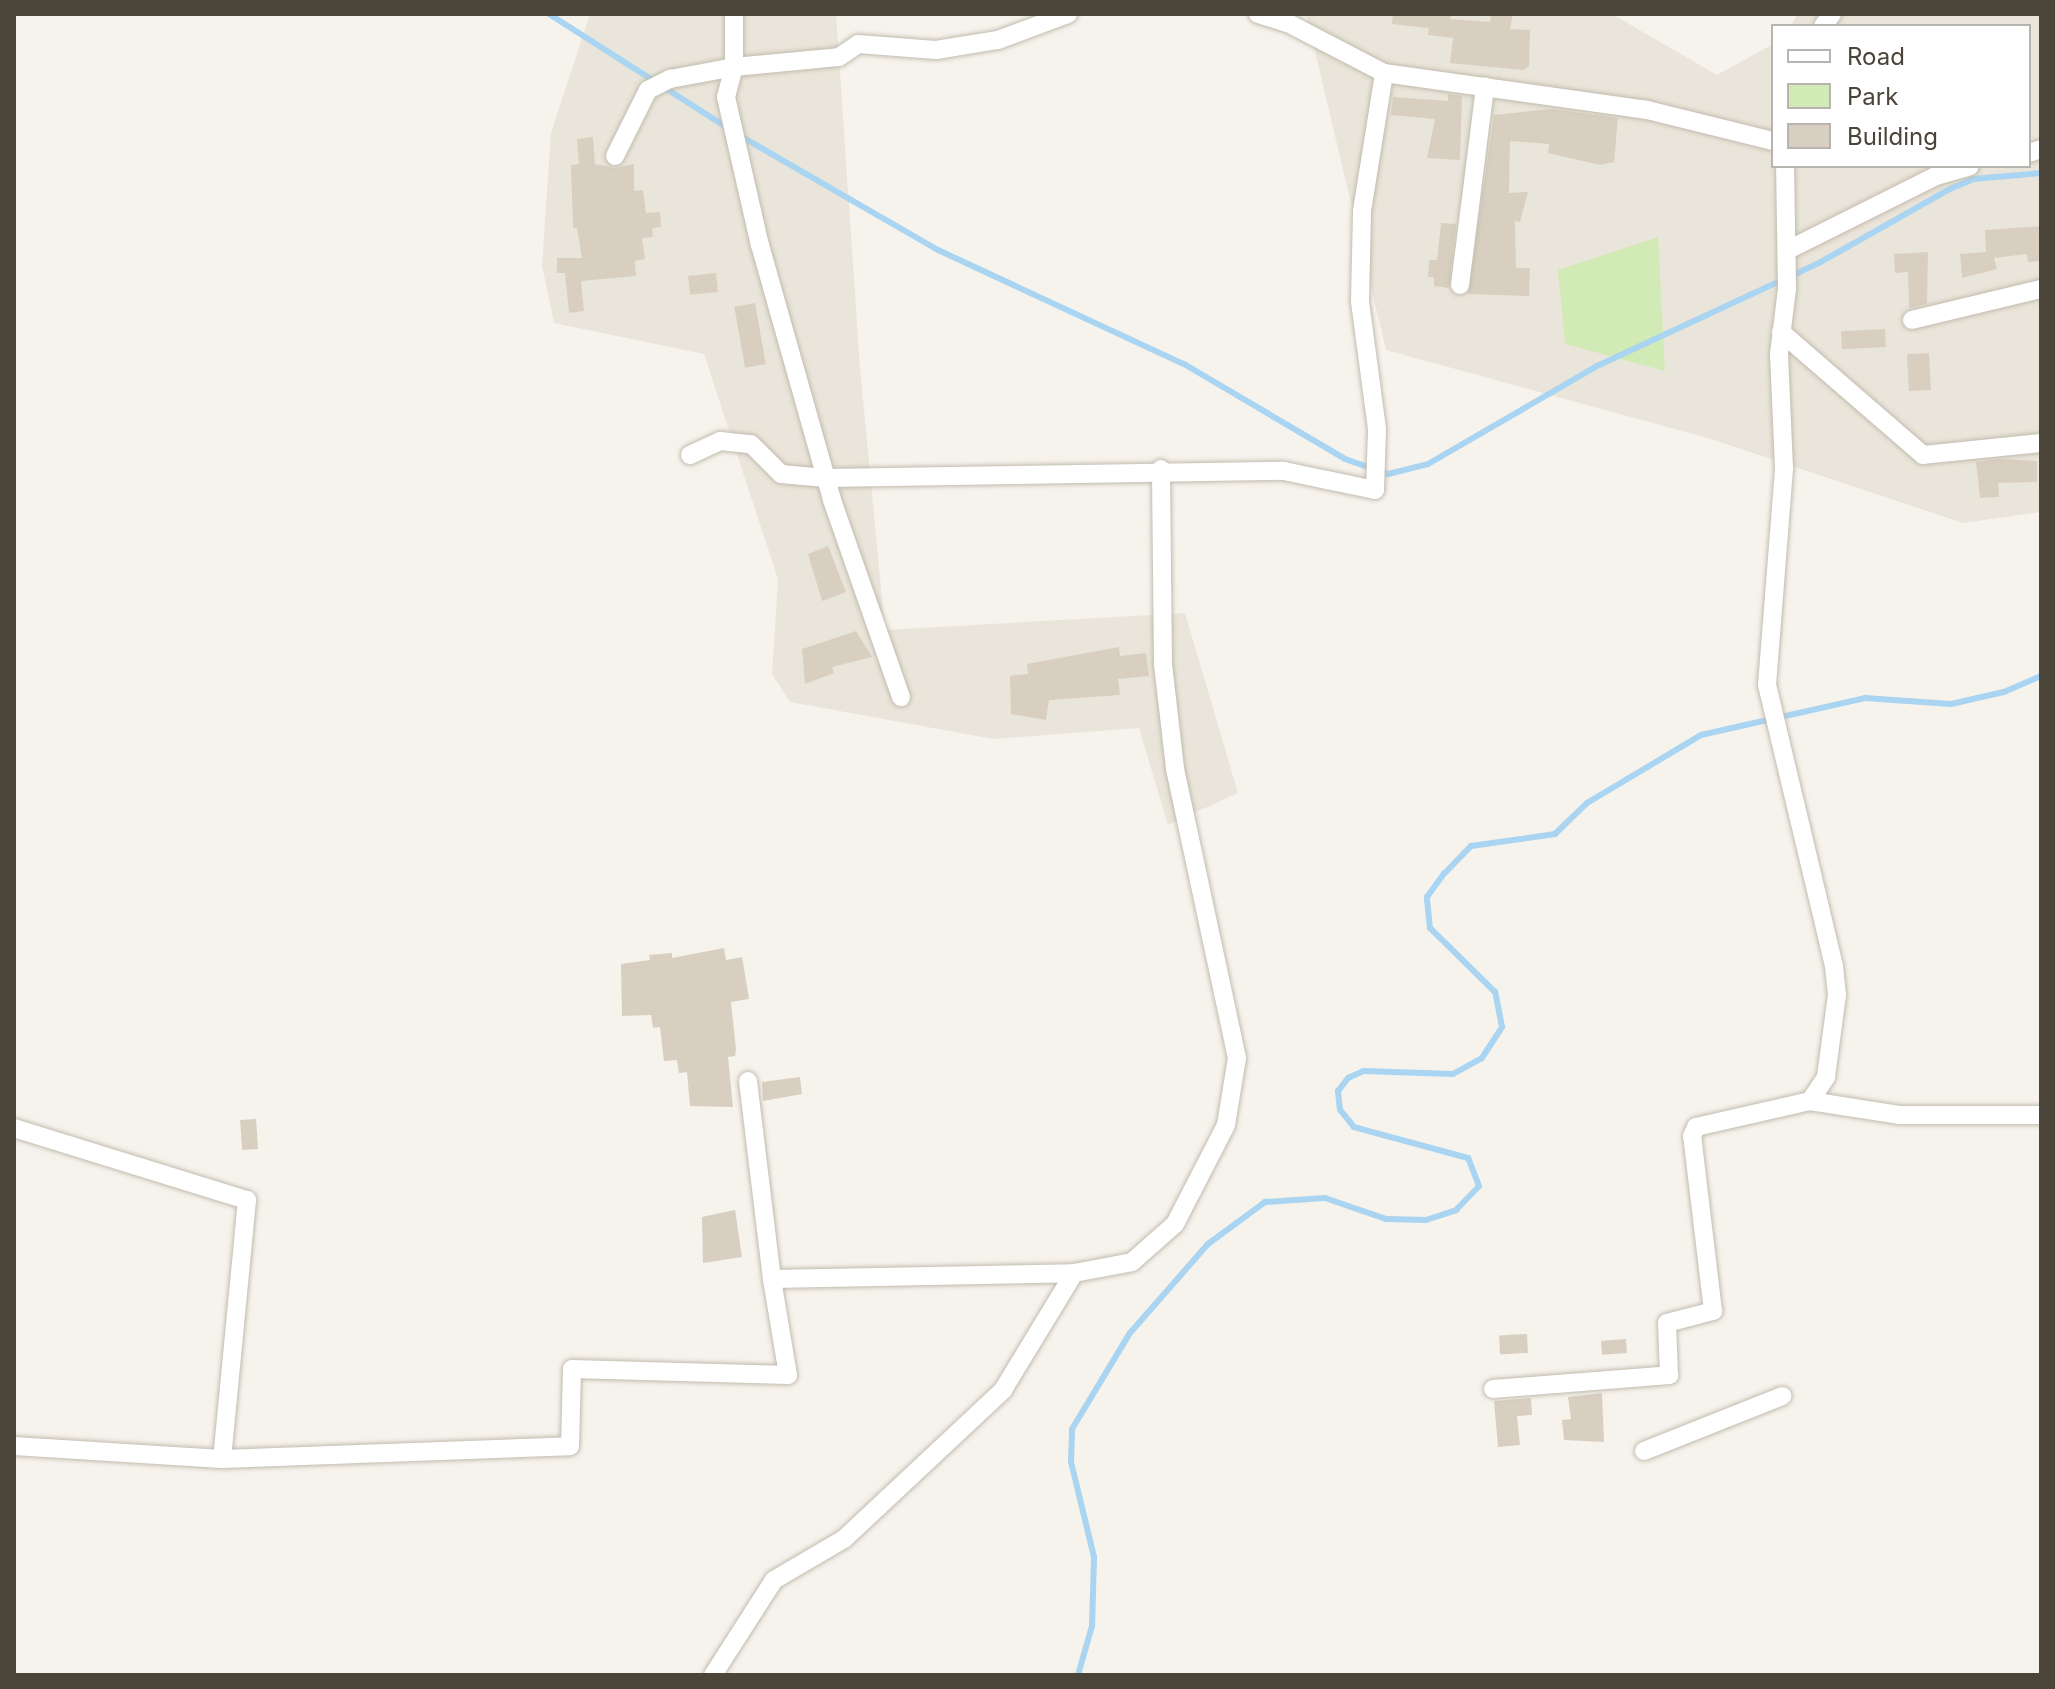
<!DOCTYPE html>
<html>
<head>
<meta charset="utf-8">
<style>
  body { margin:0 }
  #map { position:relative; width:2055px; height:1689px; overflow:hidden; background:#f6f3ec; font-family:Inter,sans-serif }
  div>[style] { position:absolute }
  .residential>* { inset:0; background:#eae5da }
  .green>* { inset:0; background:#d2eab5 }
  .stream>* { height:6px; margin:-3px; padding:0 3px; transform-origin:3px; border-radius:3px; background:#a9d4f2 }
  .building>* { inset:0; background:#d8cfc1; transform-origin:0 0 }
  .roads { filter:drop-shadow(0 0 2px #c2bbae) drop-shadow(0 0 2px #c2bbae) }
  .minor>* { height:18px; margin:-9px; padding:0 9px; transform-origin:9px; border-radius:9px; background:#fff }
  span { translate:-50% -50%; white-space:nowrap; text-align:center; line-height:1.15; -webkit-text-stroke:8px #fff; paint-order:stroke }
  .frame { position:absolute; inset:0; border:16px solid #4b4439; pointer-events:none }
  .legend { position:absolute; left:1771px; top:24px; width:260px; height:144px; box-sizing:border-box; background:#fff; border:2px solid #b7b4b0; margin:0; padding:10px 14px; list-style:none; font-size:24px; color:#4b4439 }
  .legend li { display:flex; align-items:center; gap:16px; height:40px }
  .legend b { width:40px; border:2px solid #b7b4b0 }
</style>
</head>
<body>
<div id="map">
  <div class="residential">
    <i style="clip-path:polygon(590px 14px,836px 14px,860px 368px,885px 630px,1185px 613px,1238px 793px,1168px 825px,1139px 728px,993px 739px,790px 702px,772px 674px,778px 579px,704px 354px,554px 323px,542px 265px,551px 133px)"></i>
    <i style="clip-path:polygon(1306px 14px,1612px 14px,1717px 75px,1773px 44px,1773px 166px,2029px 166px,2029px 26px,1791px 26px,1797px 14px,2041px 14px,2041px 512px,1963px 523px,1708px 438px,1386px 350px)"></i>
  </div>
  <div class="green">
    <i style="clip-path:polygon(1658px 237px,1665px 371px,1565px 344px,1558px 270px)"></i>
  </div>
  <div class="stream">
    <i style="left:549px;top:14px;width:212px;rotate:32.5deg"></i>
    <i style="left:737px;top:134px;width:232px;rotate:30deg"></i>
    <i style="left:938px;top:250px;width:271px;rotate:24.9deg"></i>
    <i style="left:1184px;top:364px;width:187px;rotate:30.5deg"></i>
    <i style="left:1345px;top:459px;width:46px;rotate:19.2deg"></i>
    <i style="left:1388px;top:474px;width:41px;rotate:-14deg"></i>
    <i style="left:1428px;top:464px;width:195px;rotate:-30.1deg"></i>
    <i style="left:1597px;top:366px;width:245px;rotate:-24.9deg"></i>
    <i style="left:1819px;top:263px;width:150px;rotate:-29.5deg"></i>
    <i style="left:1950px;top:189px;width:25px;rotate:-23deg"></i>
    <i style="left:1973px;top:179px;width:68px;rotate:-5deg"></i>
    <i style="left:1078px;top:1675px;width:51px;rotate:-74.1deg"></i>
    <i style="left:1092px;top:1626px;width:69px;rotate:-88.3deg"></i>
    <i style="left:1094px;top:1557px;width:98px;rotate:-103.6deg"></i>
    <i style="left:1071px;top:1462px;width:33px;rotate:-88deg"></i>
    <i style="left:1072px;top:1429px;width:112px;rotate:-58.9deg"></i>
    <i style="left:1130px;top:1333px;width:118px;rotate:-48.8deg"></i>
    <i style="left:1208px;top:1244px;width:71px;rotate:-36.4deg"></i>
    <i style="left:1265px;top:1202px;width:60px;rotate:-3.8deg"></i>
    <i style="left:1325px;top:1198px;width:65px;rotate:19deg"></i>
    <i style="left:1386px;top:1219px;width:40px;rotate:1.4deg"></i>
    <i style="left:1426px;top:1220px;width:32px;rotate:-18deg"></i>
    <i style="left:1456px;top:1210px;width:33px;rotate:-46deg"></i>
    <i style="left:1479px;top:1186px;width:30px;rotate:-111deg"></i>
    <i style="left:1468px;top:1158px;width:118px;rotate:-164.8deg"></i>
    <i style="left:1354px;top:1127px;width:22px;rotate:-129deg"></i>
    <i style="left:1340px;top:1110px;width:19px;rotate:-96deg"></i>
    <i style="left:1338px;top:1091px;width:16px;rotate:-52deg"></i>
    <i style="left:1348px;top:1078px;width:17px;rotate:-24deg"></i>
    <i style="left:1364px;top:1071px;width:89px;rotate:1.9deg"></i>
    <i style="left:1453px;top:1074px;width:33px;rotate:-29deg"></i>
    <i style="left:1482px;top:1058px;width:37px;rotate:-57deg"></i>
    <i style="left:1502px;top:1027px;width:36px;rotate:-101deg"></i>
    <i style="left:1495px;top:992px;width:91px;rotate:-135.4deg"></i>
    <i style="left:1430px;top:928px;width:31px;rotate:-96deg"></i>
    <i style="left:1427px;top:897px;width:29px;rotate:-54deg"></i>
    <i style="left:1444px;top:874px;width:39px;rotate:-46deg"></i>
    <i style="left:1471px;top:846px;width:85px;rotate:-8.1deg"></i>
    <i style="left:1555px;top:834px;width:45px;rotate:-44.1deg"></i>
    <i style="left:1587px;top:803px;width:133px;rotate:-30.8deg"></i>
    <i style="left:1701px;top:735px;width:168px;rotate:-12.7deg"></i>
    <i style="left:1865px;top:698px;width:86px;rotate:4deg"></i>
    <i style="left:1951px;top:704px;width:54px;rotate:-12.8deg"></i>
    <i style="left:2004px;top:692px;width:40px;rotate:-23.4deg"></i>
  </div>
  <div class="building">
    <i style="clip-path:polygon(1393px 14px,1451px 14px,1450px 19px,1490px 22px,1491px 14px,1513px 14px,1510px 29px,1530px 30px,1529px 66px,1523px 70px,1450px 63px,1453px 38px,1428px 35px,1429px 28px,1392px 24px)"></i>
    <i style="clip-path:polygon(1448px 94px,1462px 96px,1460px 160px,1427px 158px,1435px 119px,1391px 115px,1393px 97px,1448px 101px)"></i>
    <i style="clip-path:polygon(1551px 109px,1618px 118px,1614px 162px,1600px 165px,1548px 153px,1549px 144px,1510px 141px,1509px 193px,1528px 192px,1520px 222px,1515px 221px,1516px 268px,1530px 268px,1529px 296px,1468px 294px,1494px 115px)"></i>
    <i style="clip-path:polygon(593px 137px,595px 164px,615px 168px,634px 164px,634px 191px,643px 190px,646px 213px,660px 212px,661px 227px,652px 228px,653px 237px,642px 238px,645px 259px,635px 261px,636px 276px,581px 281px,584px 311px,569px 313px,565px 273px,557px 273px,557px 258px,582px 258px,577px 228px,573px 228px,571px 165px,579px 164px,577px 139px)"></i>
    <i style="clip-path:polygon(1441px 223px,1456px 224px,1449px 288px,1434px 286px,1434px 277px,1428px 277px,1429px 260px,1437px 260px)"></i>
    <i style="clip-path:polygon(2041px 226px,2041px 261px,2028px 262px,2027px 254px,1994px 258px,1997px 269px,1962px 278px,1960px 254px,1986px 252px,1985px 230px)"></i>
    <i style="clip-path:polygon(1928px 252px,1927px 304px,1909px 308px,1908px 272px,1895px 273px,1894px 254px)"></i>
    <i style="left:716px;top:273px;width:19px;height:28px;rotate:84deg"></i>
    <i style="left:755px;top:303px;width:62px;height:21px;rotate:80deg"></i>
    <i style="left:1885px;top:329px;width:18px;height:44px;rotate:87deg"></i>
    <i style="left:1929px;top:353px;width:37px;height:22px;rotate:87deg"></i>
    <i style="clip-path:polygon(1999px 459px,2037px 461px,2037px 482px,1998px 483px,1999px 497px,1980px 498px,1976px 462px)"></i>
    <i style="clip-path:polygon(828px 546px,846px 592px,822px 601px,808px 554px)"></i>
    <i style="clip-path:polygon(856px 631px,872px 657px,832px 667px,834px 673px,805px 684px,802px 649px)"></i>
    <i style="clip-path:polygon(1119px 647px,1120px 656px,1146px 653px,1149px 676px,1118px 679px,1120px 695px,1049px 700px,1046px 720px,1011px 714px,1010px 676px,1028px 674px,1027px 664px)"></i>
    <i style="clip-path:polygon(724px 948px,726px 960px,742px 957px,749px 999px,731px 1002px,736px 1049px,735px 1056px,728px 1057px,733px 1107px,690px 1106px,687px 1072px,679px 1073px,677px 1060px,664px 1061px,660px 1027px,653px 1028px,651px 1015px,622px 1016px,621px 964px,650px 960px,649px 955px,672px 953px,672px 958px)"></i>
    <i style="clip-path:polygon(800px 1077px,802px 1094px,763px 1101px,762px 1082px)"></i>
    <i style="left:256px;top:1119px;width:30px;height:16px;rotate:86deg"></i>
    <i style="clip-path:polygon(735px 1210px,742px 1257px,703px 1263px,702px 1217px)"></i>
    <i style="left:1527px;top:1334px;width:19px;height:28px;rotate:87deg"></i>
    <i style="left:1626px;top:1339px;width:14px;height:25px;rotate:86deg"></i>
    <i style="clip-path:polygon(1602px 1393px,1604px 1442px,1564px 1440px,1562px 1420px,1571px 1419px,1568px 1397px)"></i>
    <i style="clip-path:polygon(1531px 1398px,1532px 1415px,1517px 1416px,1520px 1445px,1498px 1447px,1494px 1401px)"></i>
  </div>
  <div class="roads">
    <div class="minor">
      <i style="left:734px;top:14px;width:53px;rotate:90deg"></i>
      <i style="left:734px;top:67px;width:105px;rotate:-5.4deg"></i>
      <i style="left:839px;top:57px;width:23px;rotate:-34deg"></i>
      <i style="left:858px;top:44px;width:78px;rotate:4.4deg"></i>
      <i style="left:936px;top:50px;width:63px;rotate:-9.2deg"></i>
      <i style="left:998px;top:40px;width:75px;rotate:-20.4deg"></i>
      <i style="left:1258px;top:14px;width:31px;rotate:17deg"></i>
      <i style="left:1288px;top:23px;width:108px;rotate:27.5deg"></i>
      <i style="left:1384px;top:73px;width:266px;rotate:8deg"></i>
      <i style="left:1647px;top:110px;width:130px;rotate:13.8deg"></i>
      <i style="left:1823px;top:26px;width:15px;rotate:-53deg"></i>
      <i style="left:2029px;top:153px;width:13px;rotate:-18deg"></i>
      <i style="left:615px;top:156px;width:74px;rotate:-63.4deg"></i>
      <i style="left:648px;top:90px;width:25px;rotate:-27deg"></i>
      <i style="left:670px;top:79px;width:65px;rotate:-10.6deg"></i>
      <i style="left:734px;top:67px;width:31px;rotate:105deg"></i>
      <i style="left:726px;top:97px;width:152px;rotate:77.1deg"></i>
      <i style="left:760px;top:245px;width:265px;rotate:74.2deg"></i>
      <i style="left:832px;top:500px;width:209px;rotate:70.7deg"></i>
      <i style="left:1788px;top:250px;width:165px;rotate:-26.6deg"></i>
      <i style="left:1936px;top:176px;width:35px;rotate:-16deg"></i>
      <i style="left:1460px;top:285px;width:200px;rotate:-82.8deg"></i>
      <i style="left:1912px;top:320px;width:133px;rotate:-13.5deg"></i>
      <i style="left:1781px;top:332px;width:188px;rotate:40.9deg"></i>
      <i style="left:1923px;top:455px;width:119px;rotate:-5.8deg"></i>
      <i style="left:690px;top:455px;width:33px;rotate:-25deg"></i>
      <i style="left:720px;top:441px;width:31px;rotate:6deg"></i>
      <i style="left:751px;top:444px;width:42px;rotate:45deg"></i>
      <i style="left:781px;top:474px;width:45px;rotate:5.1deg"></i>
      <i style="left:826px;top:478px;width:458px;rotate:-0.9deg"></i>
      <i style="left:1284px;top:471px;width:93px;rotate:11.8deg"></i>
      <i style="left:1375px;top:490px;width:61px;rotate:-88.1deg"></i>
      <i style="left:1377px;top:429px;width:129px;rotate:-97.6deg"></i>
      <i style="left:1360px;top:301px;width:90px;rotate:-88.7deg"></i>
      <i style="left:1362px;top:211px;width:140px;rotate:-80.9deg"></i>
      <i style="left:748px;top:1081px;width:199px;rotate:83.1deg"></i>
      <i style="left:1810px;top:1101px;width:90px;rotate:8.9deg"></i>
      <i style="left:1899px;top:1115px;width:142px"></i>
      <i style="left:14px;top:1128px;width:244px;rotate:17.2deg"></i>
      <i style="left:247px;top:1200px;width:260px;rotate:95.5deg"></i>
      <i style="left:222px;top:1459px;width:348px;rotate:-2.1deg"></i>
      <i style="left:570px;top:1446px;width:77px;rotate:-88.5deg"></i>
      <i style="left:572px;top:1369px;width:216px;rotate:1.6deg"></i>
      <i style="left:788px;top:1375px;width:97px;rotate:-99.5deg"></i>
      <i style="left:772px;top:1279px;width:302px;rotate:-1.1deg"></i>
      <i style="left:1074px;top:1273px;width:59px;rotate:-10.7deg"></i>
      <i style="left:1132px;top:1262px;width:57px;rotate:-41.5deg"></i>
      <i style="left:1175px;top:1224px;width:111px;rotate:-62.7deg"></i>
      <i style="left:1226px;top:1125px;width:68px;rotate:-80.7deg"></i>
      <i style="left:1237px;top:1058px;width:297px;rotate:-102.1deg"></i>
      <i style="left:1175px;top:768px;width:105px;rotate:-96.6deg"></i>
      <i style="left:1163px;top:664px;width:195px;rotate:-90.6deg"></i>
      <i style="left:1493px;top:1389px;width:177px;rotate:-4.5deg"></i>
      <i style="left:1669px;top:1375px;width:52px;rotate:-92.2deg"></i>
      <i style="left:1667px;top:1323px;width:48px;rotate:-14.6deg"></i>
      <i style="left:1713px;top:1311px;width:176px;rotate:-96.8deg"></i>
      <i style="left:1692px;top:1136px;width:10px;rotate:-66deg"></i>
      <i style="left:1696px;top:1127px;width:117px;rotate:-12.8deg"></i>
      <i style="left:1810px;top:1101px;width:29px;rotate:-56deg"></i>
      <i style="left:1826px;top:1077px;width:83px;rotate:-82.4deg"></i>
      <i style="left:1837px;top:995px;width:29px;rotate:-96deg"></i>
      <i style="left:1834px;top:966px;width:289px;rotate:-103.4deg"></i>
      <i style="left:1767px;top:685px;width:218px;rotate:-85.5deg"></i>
      <i style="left:1784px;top:468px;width:114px;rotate:-92.5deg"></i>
      <i style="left:1779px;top:354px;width:65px;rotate:-83deg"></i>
      <i style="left:1787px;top:289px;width:123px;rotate:-90.9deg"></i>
      <i style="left:14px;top:1446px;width:208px;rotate:3.6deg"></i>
      <i style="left:1644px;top:1451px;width:149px;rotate:-21.7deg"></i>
      <i style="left:713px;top:1675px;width:113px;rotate:-57.3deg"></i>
      <i style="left:774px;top:1580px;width:81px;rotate:-30.4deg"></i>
      <i style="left:844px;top:1539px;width:218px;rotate:-43.1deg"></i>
      <i style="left:1003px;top:1390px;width:137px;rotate:-58.7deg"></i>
    </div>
  </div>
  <div class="frame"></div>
  <ul class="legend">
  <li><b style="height:10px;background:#fff"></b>Road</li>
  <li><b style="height:22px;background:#d2eab5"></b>Park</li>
  <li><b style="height:22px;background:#d8cfc1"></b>Building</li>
  </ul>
</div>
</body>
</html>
